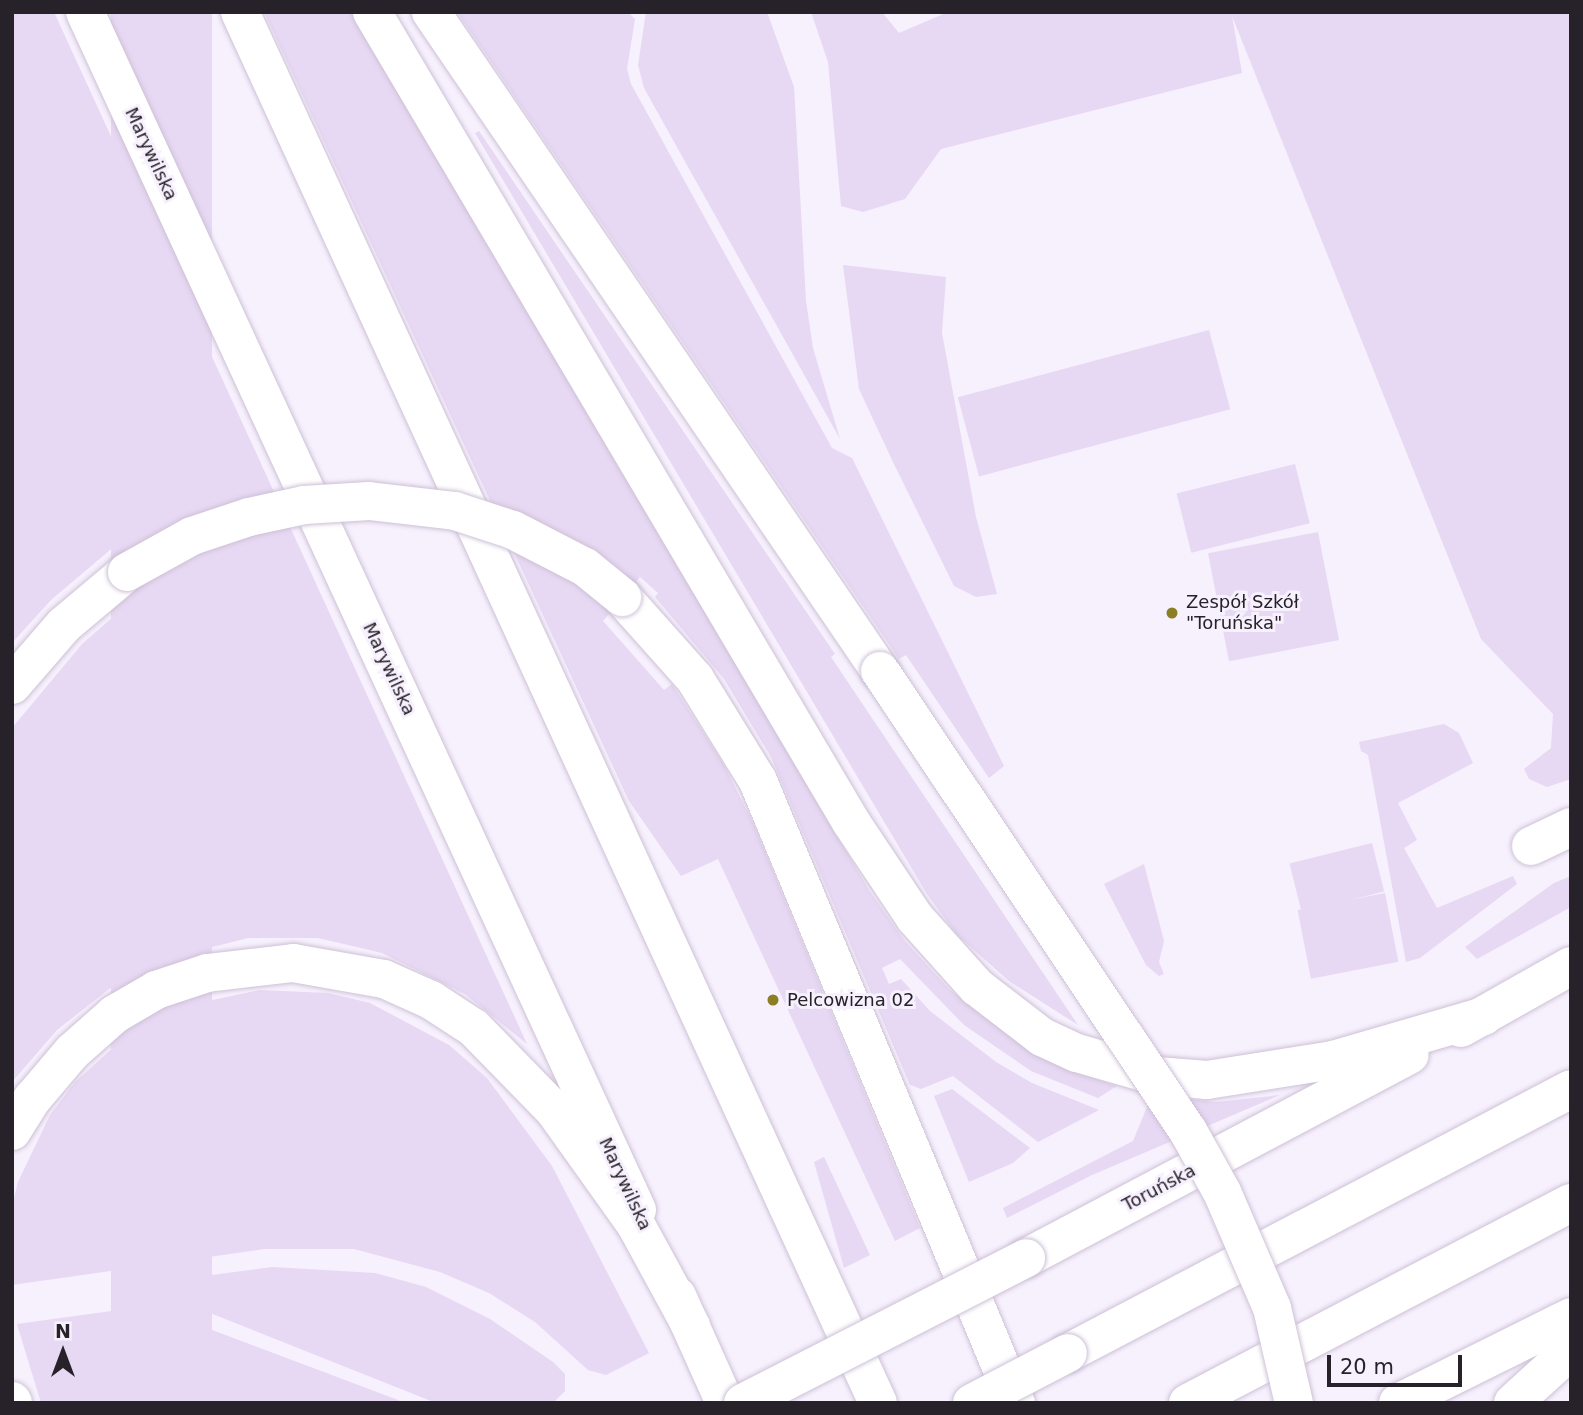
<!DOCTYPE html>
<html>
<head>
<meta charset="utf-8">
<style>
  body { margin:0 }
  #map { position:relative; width:1583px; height:1415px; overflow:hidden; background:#f7f0fd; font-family:"DejaVu Sans",sans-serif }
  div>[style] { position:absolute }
  .green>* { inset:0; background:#e7d8f3; transform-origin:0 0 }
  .roads { filter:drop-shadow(0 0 2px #cdc1d6) drop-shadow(0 0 2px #cdc1d6) }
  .street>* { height:38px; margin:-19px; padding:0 19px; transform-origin:19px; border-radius:19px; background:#fff }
  .secondary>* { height:38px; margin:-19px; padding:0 19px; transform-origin:19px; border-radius:19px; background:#fff }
  .primary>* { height:38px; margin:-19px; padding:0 19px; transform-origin:19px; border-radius:19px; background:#fff }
  .highway>* { height:38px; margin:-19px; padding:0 19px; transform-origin:19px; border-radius:19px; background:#fff }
  .bridges { filter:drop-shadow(0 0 2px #cdc1d6) drop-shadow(0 0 2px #cdc1d6) }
  .primary-bridge>* { height:38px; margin:-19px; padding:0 19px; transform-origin:19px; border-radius:19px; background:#fff }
  .highway-bridge>* { height:38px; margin:-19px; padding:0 19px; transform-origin:19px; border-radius:19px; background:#fff }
  .dots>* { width:19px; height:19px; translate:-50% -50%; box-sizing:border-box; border:4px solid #f7f0fd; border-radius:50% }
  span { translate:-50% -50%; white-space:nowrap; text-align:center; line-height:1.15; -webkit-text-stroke:6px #f7f0fd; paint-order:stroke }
  .street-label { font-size:18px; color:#27222a }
  .poi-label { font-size:18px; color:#27222a }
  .left { translate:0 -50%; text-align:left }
  .frame { position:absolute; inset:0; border:14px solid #27222a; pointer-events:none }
  .north { position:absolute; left:28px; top:1317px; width:70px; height:70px; -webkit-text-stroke:5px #f7f0fd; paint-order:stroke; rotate:0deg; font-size:19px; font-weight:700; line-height:28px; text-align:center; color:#27222a }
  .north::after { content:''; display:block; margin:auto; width:24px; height:32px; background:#27222a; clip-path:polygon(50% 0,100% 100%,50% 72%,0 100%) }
  .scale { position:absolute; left:1327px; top:1355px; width:135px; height:32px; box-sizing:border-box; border:4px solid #27222a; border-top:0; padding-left:9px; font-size:21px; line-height:24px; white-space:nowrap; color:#27222a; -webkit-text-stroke:5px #f7f0fd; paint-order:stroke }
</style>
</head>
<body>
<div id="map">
  <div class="green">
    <i style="clip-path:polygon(12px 12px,54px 12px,527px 1044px,465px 994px,382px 953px,318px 938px,248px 938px,177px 956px,109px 989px,57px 1030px,12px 1082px,12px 728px,82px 644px,136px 597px,116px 545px,51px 600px,12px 643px)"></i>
    <i style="left:111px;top:12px;width:101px;height:1440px"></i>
    <i style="clip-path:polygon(264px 12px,351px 12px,869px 890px,904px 940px,949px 989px,1015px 1040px,1081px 1074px,1117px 1086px,1098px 1098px,1031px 1071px,964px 1025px,900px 959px,882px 968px,889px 984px,901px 979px,930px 1011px,996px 1062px,1032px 1083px,1099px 1110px,1038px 1142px,953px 1076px,921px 1089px,910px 1085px,771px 757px,724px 679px,655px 597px,658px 593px,640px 577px,603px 621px,664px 690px,672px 684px,723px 763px,753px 823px,920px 1228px,895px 1241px,718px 859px,681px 876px,629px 801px)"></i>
    <i style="clip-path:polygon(457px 12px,628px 12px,635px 19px,627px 69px,631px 84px,832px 448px,852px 458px,1004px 766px,989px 778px,906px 655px,899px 659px)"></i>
    <i style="clip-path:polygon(646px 12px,767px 12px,794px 87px,806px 301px,813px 348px,840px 439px,644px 88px,638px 65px)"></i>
    <i style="clip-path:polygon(811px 12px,882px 12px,899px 33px,948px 12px,1571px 12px,1571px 779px,1547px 787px,1529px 779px,1524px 769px,1551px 748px,1553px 714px,1481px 639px,1232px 16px,1242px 73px,941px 149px,905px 199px,863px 212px,841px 206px,828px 62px)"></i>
    <i style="clip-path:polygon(479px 131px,835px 654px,831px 657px,1078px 1025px,1009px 981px,957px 935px,927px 894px,475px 133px)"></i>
    <i style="clip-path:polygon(843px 265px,946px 277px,942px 333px,976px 517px,997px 594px,976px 597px,954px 586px,893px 462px,859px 389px)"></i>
    <i style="left:1209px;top:330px;width:82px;height:260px;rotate:75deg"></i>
    <i style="left:1295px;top:464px;width:61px;height:122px;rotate:76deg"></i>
    <i style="left:1318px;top:532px;width:110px;height:112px;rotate:79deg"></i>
    <i style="clip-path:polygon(1444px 724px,1459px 733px,1473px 763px,1398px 803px,1417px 840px,1404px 848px,1437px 908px,1513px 876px,1517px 884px,1420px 958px,1406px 962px,1368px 755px,1361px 751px,1359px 742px)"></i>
    <i style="left:1372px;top:843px;width:50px;height:85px;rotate:76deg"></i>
    <i style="clip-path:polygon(1144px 864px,1164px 941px,1159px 962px,1164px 974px,1159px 976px,1146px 965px,1104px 884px)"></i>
    <i style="clip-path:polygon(1571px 876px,1571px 907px,1477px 959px,1465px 947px,1554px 883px)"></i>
    <i style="left:1385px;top:893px;width:70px;height:89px;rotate:79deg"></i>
    <i style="clip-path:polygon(260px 990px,328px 993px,370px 1003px,449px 1045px,487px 1078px,552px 1166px,649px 1353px,606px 1375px,588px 1370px,535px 1322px,489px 1293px,440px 1272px,354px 1249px,265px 1249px,12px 1285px,12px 1206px,18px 1182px,50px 1115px,75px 1082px,124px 1038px,156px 1021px,189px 1005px)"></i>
    <i style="clip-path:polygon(952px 1089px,1030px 1148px,1013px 1163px,969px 1182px,934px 1096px)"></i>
    <i style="clip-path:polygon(1152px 1095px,1216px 1102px,1280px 1095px,1092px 1175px,1007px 1218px,1003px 1208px,1133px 1141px)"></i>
    <i style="clip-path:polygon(824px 1157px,870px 1255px,844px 1268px,814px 1162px)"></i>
    <i style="clip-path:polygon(272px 1267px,375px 1273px,426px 1287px,490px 1319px,553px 1362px,565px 1374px,565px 1391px,553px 1403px,436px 1403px,160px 1293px,160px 1282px)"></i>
    <i style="clip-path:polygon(148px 1306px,398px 1400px,404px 1403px,41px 1403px,17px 1324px)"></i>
  </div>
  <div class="roads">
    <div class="street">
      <i style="left:1531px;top:846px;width:44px;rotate:-25.4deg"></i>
    </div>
    <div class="secondary">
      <i style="left:85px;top:12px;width:1319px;rotate:65.26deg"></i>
      <i style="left:240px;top:12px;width:1530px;rotate:65.36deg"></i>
      <i style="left:677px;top:1296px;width:117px;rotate:65.8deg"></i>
    </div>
    <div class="primary">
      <i style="left:372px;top:12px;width:941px;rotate:59.4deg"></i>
      <i style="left:851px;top:822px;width:115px;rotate:56.3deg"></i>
      <i style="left:915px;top:918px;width:93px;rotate:48.1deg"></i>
      <i style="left:977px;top:987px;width:82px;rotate:37.6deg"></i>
      <i style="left:1042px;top:1037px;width:38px;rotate:25deg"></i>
      <i style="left:1077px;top:1053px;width:83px;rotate:16deg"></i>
      <i style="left:1157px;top:1076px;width:50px;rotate:4.6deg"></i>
      <i style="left:1207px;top:1080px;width:128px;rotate:-9deg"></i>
      <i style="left:1333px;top:1060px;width:157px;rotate:-16.2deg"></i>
      <i style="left:431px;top:12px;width:797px;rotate:55.73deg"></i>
      <i style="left:622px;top:597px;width:110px;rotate:48.3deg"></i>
      <i style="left:695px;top:679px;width:120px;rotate:58.3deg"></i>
      <i style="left:758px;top:781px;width:673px;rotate:67.47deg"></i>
      <i style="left:12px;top:685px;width:79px;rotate:-49.1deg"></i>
      <i style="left:64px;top:625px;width:82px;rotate:-40.1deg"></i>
      <i style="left:1461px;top:1028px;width:126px;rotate:-29.4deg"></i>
      <i style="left:12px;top:1131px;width:39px;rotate:-58deg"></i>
      <i style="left:33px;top:1098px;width:60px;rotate:-49.7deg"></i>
      <i style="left:72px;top:1052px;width:57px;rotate:-41.5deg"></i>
      <i style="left:115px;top:1014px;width:48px;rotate:-30.3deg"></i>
      <i style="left:156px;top:990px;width:54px;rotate:-18.4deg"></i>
      <i style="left:207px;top:973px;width:87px;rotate:-6.6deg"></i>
      <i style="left:293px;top:963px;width:92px;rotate:10deg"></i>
      <i style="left:384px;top:979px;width:51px;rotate:24.1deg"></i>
      <i style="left:431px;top:1000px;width:51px;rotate:33.1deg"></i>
      <i style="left:474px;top:1028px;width:115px;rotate:45.7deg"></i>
      <i style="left:554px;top:1110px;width:141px;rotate:54.5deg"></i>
      <i style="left:636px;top:1225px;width:115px;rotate:61.4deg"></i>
      <i style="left:1026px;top:1258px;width:434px;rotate:-27.9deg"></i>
      <i style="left:12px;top:1401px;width:2px;rotate:63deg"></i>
      <i style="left:1398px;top:1403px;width:193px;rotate:-26.4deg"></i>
      <i style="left:1513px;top:1403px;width:79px;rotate:-42.4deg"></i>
    </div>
    <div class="highway">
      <i style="left:1068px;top:1353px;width:568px;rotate:-27.69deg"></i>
      <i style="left:1188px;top:1403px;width:432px;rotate:-27.6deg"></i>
    </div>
  </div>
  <div class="bridges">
    <div class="primary-bridge">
      <i style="left:127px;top:572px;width:74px;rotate:-29deg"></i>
      <i style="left:192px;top:536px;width:60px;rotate:-18.4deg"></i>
      <i style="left:249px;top:517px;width:56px;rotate:-12.3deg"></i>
      <i style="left:304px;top:505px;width:65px;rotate:-3.5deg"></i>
      <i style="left:369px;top:501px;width:87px;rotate:6.6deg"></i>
      <i style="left:455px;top:511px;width:61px;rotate:18.1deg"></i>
      <i style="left:513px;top:530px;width:81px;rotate:27.2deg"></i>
      <i style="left:585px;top:567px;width:48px;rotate:39deg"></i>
      <i style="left:880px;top:671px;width:554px;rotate:56.2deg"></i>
      <i style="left:1188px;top:1131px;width:70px;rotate:60.9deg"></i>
      <i style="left:1222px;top:1192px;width:126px;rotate:66.7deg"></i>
      <i style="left:1272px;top:1308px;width:98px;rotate:77deg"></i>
      <i style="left:743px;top:1403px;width:318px;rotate:-27.1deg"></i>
    </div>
    <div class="highway-bridge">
      <i style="left:972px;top:1403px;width:108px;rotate:-27.5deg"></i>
    </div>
  </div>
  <div class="dots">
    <i style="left:1172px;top:613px;background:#8b7e24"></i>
    <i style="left:773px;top:1000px;background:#8b7e24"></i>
  </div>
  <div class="street-label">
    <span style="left:151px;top:154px;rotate:65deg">Marywilska</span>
    <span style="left:389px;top:669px;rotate:65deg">Marywilska</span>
    <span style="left:625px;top:1184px;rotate:65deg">Marywilska</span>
    <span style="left:1159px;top:1188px;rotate:-28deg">Toruńska</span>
  </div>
  <div class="poi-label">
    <span class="left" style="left:1186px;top:613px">Zespół Szkół<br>"Toruńska"</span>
    <span class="left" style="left:787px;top:1000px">Pelcowizna 02</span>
  </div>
  <div class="frame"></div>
  <div class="north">N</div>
  <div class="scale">20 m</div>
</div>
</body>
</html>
